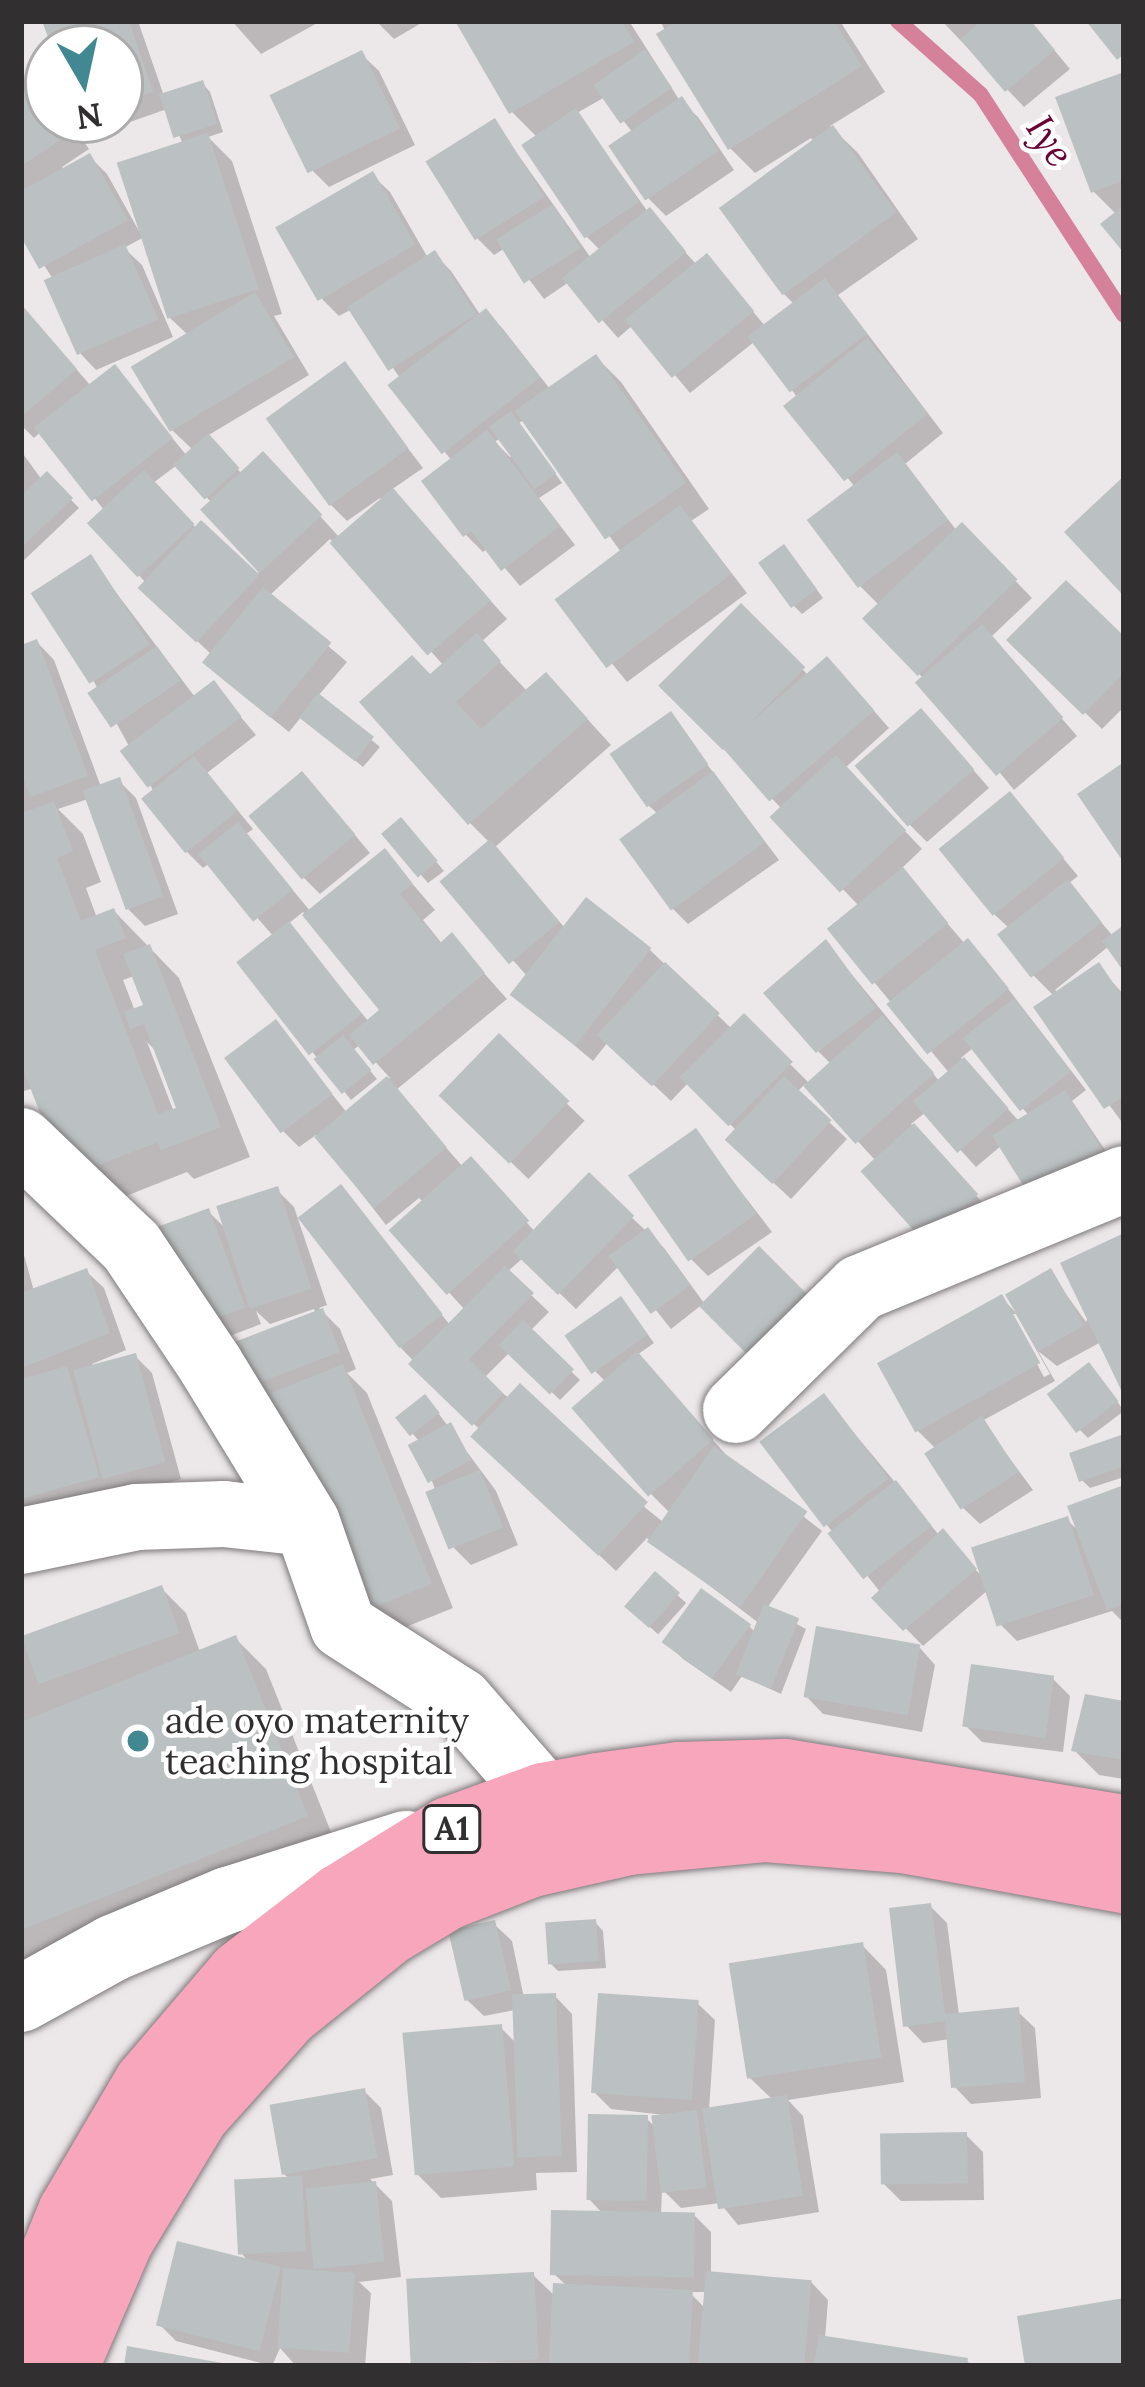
<!DOCTYPE html>
<html>
<head>
<meta charset="utf-8">
<style>
  body { margin:0 }
  #map { position:relative; width:1145px; height:2387px; overflow:hidden; background:#ece7e8; font-family:Lora,serif }
  div>[style] { position:absolute }
  .shadow>* { inset:0; background:#0003; transform-origin:0 0 }
  .stream>* { height:16px; margin:-8px; padding:0 8px; transform-origin:8px; border-radius:8px; background:#d5819a }
  .building>* { inset:0; background:#bbc1c2; transform-origin:0 0 }
  .roads { filter:drop-shadow(0 0 3px #7f7a7b) drop-shadow(0 0 3px #7f7a7b) }
  .minor>* { height:66px; margin:-33px; padding:0 33px; transform-origin:33px; border-radius:33px; background:#fff }
  .highway>* { height:66px; margin:-33px; padding:0 33px; transform-origin:33px; border-radius:33px; background:#f7a6bc }
  .dots>* { width:33px; height:33px; translate:-50% -50%; box-sizing:border-box; border:6px solid #fff; border-radius:50% }
  span { translate:-50% -50%; white-space:nowrap; text-align:center; line-height:1.15; -webkit-text-stroke:9px #fff; paint-order:stroke }
  .shield-label span { padding:3px 9px; background:#fff; border:3px solid; border-radius:9px; -webkit-text-stroke-width:0 }
  .shield-label { font-size:33px; color:#312f30; font-weight:700 }
  .poi-label { font-size:36px; color:#312f30 }
  .left { translate:0 -50%; text-align:left }
  .water-label { font-size:39px; color:#680031; font-style:italic }
  .frame { position:absolute; inset:0; border:24px solid #312f30; pointer-events:none }
  .north { position:absolute; left:24px; top:24px; width:120px; height:120px; box-sizing:border-box; background:#fff; border:3px solid #adacac; border-radius:50%; rotate:171deg; font-size:33px; font-weight:700; line-height:48px; text-align:center; color:#312f30 }
  .north::after { content:''; display:block; margin:auto; width:42px; height:54px; background:#428893; clip-path:polygon(50% 0,100% 100%,50% 72%,0 100%) }
</style>
</head>
<body>
<div id="map">
  <div class="shadow">
    <i style="clip-path:polygon(evenodd,45px 21px,138px 21px,164px 96px,202px 83px,210px 92px,223px 132px,208px 137px,232px 161px,282px 314px,274px 316px,309px 375px,207px 436px,242px 474px,280px 472px,340px 538px,383px 501px,380px 498px,347px 521px,330px 504px,344px 365px,423px 468px,391px 490px,507px 619px,481px 642px,528px 692px,570px 700px,611px 745px,494px 848px,565px 928px,650px 950px,732px 1029px,744px 1018px,809px 1083px,831px 1064px,818px 1051px,826px 943px,940px 1082px,950px 1074px,874px 982px,858px 905px,774px 817px,782px 809px,660px 684px,741px 607px,809px 676px,844px 677px,889px 728px,845px 768px,922px 849px,901px 869px,965px 944px,985px 959px,1086px 1090px,1072px 1101px,1124px 1178px,1002px 1145px,976px 1167px,926px 1112px,911px 1124px,993px 1214px,942px 1258px,875px 1160px,805px 1084px,797px 1092px,847px 1139px,791px 1199px,745px 1156px,736px 1130px,688px 1083px,671px 1101px,608px 1042px,593px 1061px,513px 994px,527px 976px,444px 883px,490px 843px,470px 823px,431px 677px,444px 666px,330px 539px,269px 596px,347px 662px,318px 696px,380px 747px,363px 767px,302px 716px,289px 732px,223px 679px,212px 655px,141px 588px,146px 583px,90px 522px,104px 510px,41px 431px,34px 438px,21px 425px,21px 306px,91px 386px,115px 368px,187px 456px,193px 450px,172px 430px,188px 335px,170px 318px,144px 237px,124px 248px,142px 265px,173px 337px,96px 370px,79px 352px,53px 279px,21px 230px,21px 86px,35px 77px,48px 90px,48px 120px,69px 120px,89px 149px,62px 167px,65px 171px,90px 157px,107px 174px,139px 231px,183px 144px,167px 109px,96px 134px,82px 120px,120px 120px,120px 48px,55px 48px,45px 21px,177px 465px,211px 502px,204px 509px,260px 571px,257px 574px,197px 529px,153px 483px,177px 465px,45px 21px,974px 1047px,1023px 1109px,1029px 1115px,1019px 1121px,961px 1058px,974px 1047px)"></i>
    <i style="clip-path:polygon(232px 21px,321px 21px,261px 54px)"></i>
    <i style="clip-path:polygon(376px 21px,425px 21px,394px 39px)"></i>
    <i style="clip-path:polygon(459px 21px,629px 21px,680px 101px,698px 117px,734px 170px,666px 216px,649px 199px,633px 133px,605px 97px,577px 113px,648px 212px,697px 265px,707px 257px,765px 326px,795px 305px,782px 292px,814px 142px,811px 138px,755px 173px,730px 148px,660px 21px,840px 21px,885px 92px,830px 126px,858px 153px,918px 239px,838px 295px,943px 433px,905px 464px,957px 531px,962px 526px,1032px 598px,991px 637px,1077px 736px,1014px 790px,923px 678px,865px 618px,879px 605px,859px 585px,855px 487px,788px 406px,798px 398px,754px 342px,690px 393px,633px 325px,618px 338px,569px 282px,544px 299px,505px 248px,494px 255px,477px 238px,495px 122px,591px 258px,600px 250px,587px 237px,537px 137px,512px 112px)"></i>
    <i style="clip-path:polygon(942px 21px,1030px 21px,1070px 69px,1024px 107px)"></i>
    <i style="clip-path:polygon(361px 54px,379px 71px,415px 145px,329px 187px,312px 170px)"></i>
    <i style="clip-path:polygon(1124px 75px,1124px 249px,1117px 215px,1093px 191px)"></i>
    <i style="clip-path:polygon(evenodd,372px 175px,390px 192px,428px 258px,434px 254px,451px 271px,481px 316px,486px 312px,503px 329px,550px 389px,596px 357px,621px 382px,709px 509px,691px 521px,747px 593px,627px 682px,559px 598px,621px 552px,525px 419px,519px 423px,562px 483px,539px 498px,575px 545px,520px 586px,488px 548px,483px 552px,466px 535px,425px 481px,452px 461px,391px 384px,400px 378px,352px 309px,339px 316px,322px 299px,372px 175px,500px 438px,513px 455px,510px 457px,495px 442px,500px 438px)"></i>
    <i style="clip-path:polygon(21px 451px,42px 480px,47px 475px,79px 508px,21px 563px)"></i>
    <i style="clip-path:polygon(792px 556px,823px 598px,802px 614px,794px 606px)"></i>
    <i style="clip-path:polygon(evenodd,90px 558px,195px 697px,213px 684px,256px 735px,207px 773px,253px 829px,246px 834px,311px 912px,385px 852px,435px 910px,423px 920px,443px 945px,452px 937px,507px 999px,396px 1090px,463px 1167px,482px 1173px,537px 1234px,589px 1177px,664px 1248px,704px 1303px,671px 1329px,620px 1265px,576px 1309px,523px 1258px,507px 1272px,549px 1312px,530px 1331px,580px 1380px,560px 1400px,510px 1352px,484px 1378px,663px 1522px,670px 1513px,651px 1494px,606px 1382px,595px 1371px,628px 1308px,654px 1343px,637px 1355px,729px 1458px,822px 1531px,767px 1608px,806px 1629px,781px 1694px,742px 1676px,731px 1692px,683px 1659px,666px 1642px,749px 1626px,756px 1633px,760px 1624px,647px 1538px,616px 1571px,491px 1453px,480px 1430px,400px 1347px,340px 1188px,450px 1325px,465px 1310px,392px 1230px,423px 1202px,419px 1198px,386px 1225px,316px 1135px,299px 1147px,282px 1130px,275px 1023px,348px 1114px,390px 1078px,360px 1045px,353px 1050px,377px 1079px,351px 1100px,241px 963px,274px 937px,210px 863px,203px 868px,186px 851px,93px 680px,90px 558px,303px 912px,383px 1010px,369px 1022px,288px 924px,303px 912px)"></i>
    <i style="clip-path:polygon(1010px 640px,1124px 640px,1124px 707px,1102px 729px)"></i>
    <i style="clip-path:polygon(evenodd,37px 642px,54px 660px,101px 787px,119px 781px,136px 798px,178px 914px,145px 926px,128px 909px,88px 799px,58px 809px,83px 834px,101px 882px,86px 888px,97px 918px,114px 911px,179px 978px,250px 1157px,194px 1179px,187px 1172px,98px 1207px,34px 1088px,21px 1092px,21px 648px,37px 642px,134px 976px,147px 1007px,135px 1011px,123px 980px,134px 976px,37px 642px,147px 1042px,158px 1053px,180px 1110px,174px 1112px,147px 1042px)"></i>
    <i style="clip-path:polygon(670px 715px,779px 860px,688px 924px,671px 907px,658px 814px,648px 805px)"></i>
    <i style="clip-path:polygon(938px 729px,989px 788px,927px 842px,910px 825px)"></i>
    <i style="clip-path:polygon(319px 792px,370px 853px,320px 894px,303px 877px)"></i>
    <i style="clip-path:polygon(1010px 795px,1078px 876px,1068px 884px,1113px 936px,1124px 929px,1124px 967px,1109px 946px,1055px 990px,1058px 994px,1098px 966px,1124px 995px,1124px 1125px,1038px 1008px,1054px 996px,1034px 976px,1010px 929px,993px 913px)"></i>
    <i style="clip-path:polygon(409px 829px,444px 871px,428px 883px,386px 834px)"></i>
    <i style="left:499px;top:1038px;width:119px;height:81px;rotate:44deg"></i>
    <i style="clip-path:polygon(695px 1132px,772px 1232px,708px 1276px,691px 1259px)"></i>
    <i style="clip-path:polygon(277px 1190px,294px 1207px,327px 1305px,319px 1308px,340px 1329px,356px 1369px,347px 1373px,367px 1393px,453px 1608px,381px 1637px,243px 1389px,316px 1314px,314px 1309px,270px 1324px,256px 1311px,261px 1324px,211px 1343px,208px 1211px,227px 1230px)"></i>
    <i style="clip-path:polygon(evenodd,1124px 1236px,1124px 1389px,1101px 1342px,1057px 1366px,1038px 1351px,1055px 1381px,982px 1421px,1033px 1490px,980px 1524px,962px 1507px,936px 1449px,917px 1430px,1002px 1298px,1016px 1313px,1050px 1272px,1086px 1322px,1124px 1236px,1010px 1314px,1016px 1314px,1050px 1374px,1044px 1377px,1010px 1314px)"></i>
    <i style="clip-path:polygon(21px 1244px,34px 1291px,86px 1271px,104px 1288px,126px 1350px,92px 1364px,93px 1368px,135px 1356px,152px 1373px,181px 1479px,21px 1530px)"></i>
    <i style="clip-path:polygon(1097px 1374px,1124px 1411px,1088px 1438px,1080px 1430px)"></i>
    <i style="clip-path:polygon(824px 1397px,939px 1535px,984px 1578px,1067px 1520px,1081px 1533px,1124px 1488px,1124px 1623px,1112px 1611px,1017px 1641px,1000px 1624px,988px 1590px,923px 1646px,876px 1598px,881px 1593px,827px 1525px)"></i>
    <i style="clip-path:polygon(433px 1406px,496px 1491px,518px 1545px,471px 1565px,454px 1548px,419px 1441px,400px 1419px)"></i>
    <i style="clip-path:polygon(1124px 1437px,1124px 1477px,1090px 1488px,1082px 1480px)"></i>
    <i style="left:655px;top:1575px;width:42px;height:42px;rotate:42deg"></i>
    <i style="clip-path:polygon(162px 1589px,186px 1613px,200px 1652px,235px 1638px,266px 1669px,337px 1847px,21px 1972px,21px 1639px)"></i>
    <i style="clip-path:polygon(819px 1629px,920px 1648px,935px 1665px,922px 1732px,823px 1714px,806px 1696px)"></i>
    <i style="clip-path:polygon(1053px 1679px,1070px 1696px,1063px 1752px,982px 1742px,965px 1725px)"></i>
    <i style="clip-path:polygon(1124px 1704px,1124px 1779px,1099px 1775px,1074px 1750px)"></i>
    <i style="clip-path:polygon(930px 1906px,947px 1923px,959px 2015px,1017px 2011px,1035px 2028px,1041px 2098px,971px 2104px,954px 2086px,950px 2039px,923px 2043px,906px 2025px)"></i>
    <i style="clip-path:polygon(595px 1922px,603px 1931px,606px 1968px,558px 1971px,550px 1963px)"></i>
    <i style="clip-path:polygon(494px 1924px,512px 1941px,524px 1998px,555px 1996px,572px 2014px,577px 2172px,536px 2173px,537px 2190px,441px 2198px,416px 2173px,500px 2027px,517px 2044px,515px 2010px,484px 2016px,466px 1999px)"></i>
    <i style="clip-path:polygon(evenodd,862px 1945px,886px 1970px,904px 2082px,788px 2100px,803px 2116px,819px 2212px,738px 2225px,720px 2203px,681px 2208px,662px 2189px,661px 2214px,694px 2215px,711px 2232px,711px 2275px,811px 2282px,828px 2300px,825px 2339px,967px 2361px,972px 2366px,413px 2362px,533px 2275px,555px 2296px,567px 2286px,553px 2273px,603px 2214px,588px 2198px,646px 2118px,656px 2128px,674px 2116px,611px 2109px,594px 2092px,697px 2003px,715px 2020px,709px 2111px,773px 2100px,750px 2078px,862px 1945px,689px 2292px,708px 2292px,706px 2309px,689px 2292px)"></i>
    <i style="clip-path:polygon(364px 2091px,381px 2108px,393px 2175px,370px 2179px,392px 2201px,401px 2277px,359px 2282px,371px 2293px,365px 2366px,296px 2366px,280px 2348px,272px 2366px,176px 2341px,159px 2324px,250px 2263px,241px 2253px,290px 2179px,284px 2174px)"></i>
    <i style="clip-path:polygon(966px 2135px,983px 2152px,984px 2200px,901px 2201px,884px 2184px)"></i>
  </div>
  <div class="stream">
    <i style="left:898px;top:21px;width:111px;rotate:41.7deg"></i>
    <i style="left:981px;top:95px;width:262px;rotate:57deg"></i>
  </div>
  <div class="building">
    <i style="clip-path:polygon(42px 21px,129px 21px,153px 92px,120px 103px,120px 48px,52px 48px)"></i>
    <i style="clip-path:polygon(455px 21px,622px 21px,634px 42px,509px 114px)"></i>
    <i style="clip-path:polygon(677px 21px,834px 21px,862px 66px,728px 150px,656px 34px)"></i>
    <i style="clip-path:polygon(981px 21px,1031px 21px,1055px 50px,1005px 92px,960px 39px)"></i>
    <i style="clip-path:polygon(1086px 21px,1124px 21px,1124px 54px,1117px 60px)"></i>
    <i style="left:645px;top:49px;width:47px;height:63px;rotate:55deg"></i>
    <i style="left:362px;top:50px;width:87px;height:103px;rotate:64deg"></i>
    <i style="clip-path:polygon(1124px 72px,1124px 180px,1091px 193px,1055px 97px)"></i>
    <i style="clip-path:polygon(35px 73px,48px 93px,48px 120px,66px 120px,74px 131px,21px 166px,21px 83px)"></i>
    <i style="left:203px;top:80px;width:46px;height:46px;rotate:72deg"></i>
    <i style="left:682px;top:96px;width:66px;height:89px;rotate:56deg"></i>
    <i style="left:576px;top:108px;width:113px;height:66px;rotate:56deg"></i>
    <i style="left:495px;top:118px;width:93px;height:82px;rotate:58deg"></i>
    <i style="left:833px;top:125px;width:108px;height:141px;rotate:54deg"></i>
    <i style="left:208px;top:133px;width:164px;height:96px;rotate:72deg"></i>
    <i style="clip-path:polygon(90px 153px,128px 220px,39px 269px,21px 237px,21px 191px)"></i>
    <i style="left:373px;top:171px;width:85px;height:113px;rotate:60deg"></i>
    <i style="left:553px;top:204px;width:52px;height:67px;rotate:58deg"></i>
    <i style="clip-path:polygon(1124px 205px,1124px 253px,1100px 224px)"></i>
    <i style="left:650px;top:207px;width:58px;height:113px;rotate:51deg"></i>
    <i style="left:125px;top:244px;width:82px;height:89px;rotate:66deg"></i>
    <i style="left:435px;top:250px;width:76px;height:105px;rotate:57deg"></i>
    <i style="left:707px;top:253px;width:75px;height:106px;rotate:51deg"></i>
    <i style="left:825px;top:278px;width:70px;height:97px;rotate:53deg"></i>
    <i style="left:255px;top:292px;width:76px;height:145px;rotate:59deg"></i>
    <i style="clip-path:polygon(21px 304px,77px 369px,21px 417px)"></i>
    <i style="left:486px;top:308px;width:88px;height:125px;rotate:52deg"></i>
    <i style="left:867px;top:338px;width:97px;height:108px;rotate:51deg"></i>
    <i style="left:596px;top:354px;width:157px;height:99px;rotate:55deg"></i>
    <i style="left:345px;top:361px;width:108px;height:98px;rotate:54deg"></i>
    <i style="left:115px;top:364px;width:94px;height:103px;rotate:52deg"></i>
    <i style="left:511px;top:411px;width:77px;height:27px;rotate:54deg"></i>
    <i style="clip-path:polygon(487px 430px,560px 526px,501px 571px,471px 531px,463px 537px,421px 481px)"></i>
    <i style="left:208px;top:433px;width:47px;height:47px;rotate:48deg"></i>
    <i style="left:263px;top:451px;width:87px;height:86px;rotate:47deg"></i>
    <i style="left:897px;top:452px;width:85px;height:113px;rotate:53deg"></i>
    <i style="left:144px;top:470px;width:74px;height:78px;rotate:47deg"></i>
    <i style="clip-path:polygon(47px 471px,73px 498px,21px 548px,21px 496px)"></i>
    <i style="clip-path:polygon(1124px 476px,1124px 589px,1121px 593px,1064px 532px)"></i>
    <i style="left:393px;top:488px;width:149px;height:84px;rotate:49deg"></i>
    <i style="left:680px;top:505px;width:86px;height:157px;rotate:53deg"></i>
    <i style="left:201px;top:520px;width:80px;height:93px;rotate:43deg"></i>
    <i style="left:962px;top:522px;width:80px;height:139px;rotate:46deg"></i>
    <i style="left:784px;top:544px;width:56px;height:32px;rotate:54deg"></i>
    <i style="left:91px;top:554px;width:108px;height:72px;rotate:57deg"></i>
    <i style="clip-path:polygon(1066px 580px,1124px 636px,1124px 673px,1083px 715px,1006px 640px)"></i>
    <i style="left:263px;top:587px;width:88px;height:97px;rotate:39deg"></i>
    <i style="left:741px;top:603px;width:91px;height:117px;rotate:45deg"></i>
    <i style="left:982px;top:624px;width:124px;height:89px;rotate:49deg"></i>
    <i style="clip-path:polygon(477px 633px,501px 661px,456px 702px,481px 729px,546px 672px,588px 719px,468px 825px,359px 702px,412px 655px,430px 674px)"></i>
    <i style="clip-path:polygon(37px 639px,88px 776px,30px 797px,21px 772px,21px 645px)"></i>
    <i style="left:157px;top:646px;width:42px;height:84px;rotate:56deg"></i>
    <i style="left:827px;top:656px;width:72px;height:139px;rotate:49deg"></i>
    <i style="left:214px;top:680px;width:46px;height:118px;rotate:53deg"></i>
    <i style="left:318px;top:693px;width:71px;height:31px;rotate:38deg"></i>
    <i style="left:921px;top:708px;width:81px;height:88px;rotate:49deg"></i>
    <i style="left:671px;top:711px;width:65px;height:75px;rotate:55deg"></i>
    <i style="left:836px;top:755px;width:103px;height:91px;rotate:47deg"></i>
    <i style="left:194px;top:756px;width:70px;height:68px;rotate:51deg"></i>
    <i style="clip-path:polygon(1124px 762px,1124px 863px,1077px 794px)"></i>
    <i style="left:302px;top:771px;width:83px;height:70px;rotate:50deg"></i>
    <i style="left:713px;top:771px;width:88px;height:116px;rotate:54deg"></i>
    <i style="left:120px;top:777px;width:127px;height:40px;rotate:70deg"></i>
    <i style="left:1010px;top:791px;width:86px;height:92px;rotate:51deg"></i>
    <i style="clip-path:polygon(54px 801px,73px 851px,57px 858px,81px 921px,114px 908px,126px 938px,95px 950px,158px 1114px,176px 1108px,144px 1024px,130px 1029px,124px 1012px,143px 1005px,123px 954px,150px 944px,221px 1127px,161px 1150px,158px 1142px,65px 1178px,21px 1064px,21px 802px,25px 812px)"></i>
    <i style="left:401px;top:817px;width:57px;height:26px;rotate:50deg"></i>
    <i style="left:238px;top:822px;width:87px;height:51px;rotate:51deg"></i>
    <i style="left:490px;top:839px;width:108px;height:66px;rotate:50deg"></i>
    <i style="clip-path:polygon(385px 848px,413px 884px,400px 894px,440px 943px,452px 932px,485px 973px,373px 1065px,349px 1035px,379px 1010px,302px 915px)"></i>
    <i style="left:903px;top:867px;width:72px;height:98px;rotate:51deg"></i>
    <i style="left:1068px;top:879px;width:55px;height:90px;rotate:52deg"></i>
    <i style="left:586px;top:897px;width:83px;height:124px;rotate:38deg"></i>
    <i style="left:289px;top:921px;width:118px;height:67px;rotate:52deg"></i>
    <i style="clip-path:polygon(1124px 925px,1124px 972px,1102px 941px)"></i>
    <i style="left:968px;top:938px;width:65px;height:105px;rotate:51deg"></i>
    <i style="clip-path:polygon(826px 939px,876px 1008px,816px 1053px,763px 993px)"></i>
    <i style="left:665px;top:962px;width:75px;height:100px;rotate:43deg"></i>
    <i style="clip-path:polygon(1099px 962px,1124px 999px,1124px 1096px,1104px 1109px,1033px 1007px)"></i>
    <i style="left:1014px;top:998px;width:93px;height:65px;rotate:52deg"></i>
    <i style="left:744px;top:1013px;width:69px;height:91px;rotate:45deg"></i>
    <i style="left:882px;top:1015px;width:78px;height:106px;rotate:48deg"></i>
    <i style="left:276px;top:1019px;width:94px;height:65px;rotate:53deg"></i>
    <i style="left:499px;top:1033px;width:98px;height:87px;rotate:44deg"></i>
    <i style="left:343px;top:1035px;width:45px;height:38px;rotate:51deg"></i>
    <i style="left:964px;top:1057px;width:68px;height:68px;rotate:49deg"></i>
    <i style="left:387px;top:1076px;width:93px;height:95px;rotate:50deg"></i>
    <i style="left:784px;top:1076px;width:65px;height:87px;rotate:43deg"></i>
    <i style="left:1065px;top:1090px;width:84px;height:86px;rotate:58deg"></i>
    <i style="left:914px;top:1123px;width:96px;height:72px;rotate:48deg"></i>
    <i style="left:696px;top:1128px;width:105px;height:83px;rotate:55deg"></i>
    <i style="left:471px;top:1156px;width:87px;height:111px;rotate:48deg"></i>
    <i style="left:589px;top:1172px;width:63px;height:110px;rotate:44deg"></i>
    <i style="left:341px;top:1184px;width:165px;height:55px;rotate:52deg"></i>
    <i style="left:278px;top:1186px;width:108px;height:65px;rotate:72deg"></i>
    <i style="left:209px;top:1208px;width:106px;height:59px;rotate:70deg"></i>
    <i style="left:648px;top:1227px;width:72px;height:49px;rotate:54deg"></i>
    <i style="clip-path:polygon(1124px 1233px,1124px 1396px,1060px 1263px)"></i>
    <i style="left:759px;top:1246px;width:94px;height:85px;rotate:45deg"></i>
    <i style="clip-path:polygon(505px 1266px,534px 1293px,469px 1359px,503px 1393px,472px 1426px,408px 1364px)"></i>
    <i style="clip-path:polygon(87px 1268px,110px 1333px,21px 1368px,21px 1293px)"></i>
    <i style="left:1051px;top:1268px;width:66px;height:53px;rotate:60deg"></i>
    <i style="left:1002px;top:1294px;width:79px;height:143px;rotate:61deg"></i>
    <i style="left:621px;top:1296px;width:47px;height:69px;rotate:55deg"></i>
    <i style="left:323px;top:1308px;width:47px;height:106px;rotate:69deg"></i>
    <i style="left:523px;top:1320px;width:71px;height:35px;rotate:44deg"></i>
    <i style="left:637px;top:1351px;width:117px;height:87px;rotate:49deg"></i>
    <i style="left:136px;top:1353px;width:113px;height:65px;rotate:75deg"></i>
    <i style="left:1089px;top:1362px;width:49px;height:53px;rotate:53deg"></i>
    <i style="left:343px;top:1364px;width:237px;height:82px;rotate:68deg"></i>
    <i style="clip-path:polygon(67px 1366px,99px 1477px,21px 1499px,21px 1379px)"></i>
    <i style="left:520px;top:1383px;width:175px;height:73px;rotate:43deg"></i>
    <i style="left:824px;top:1393px;width:107px;height:81px;rotate:53deg"></i>
    <i style="left:425px;top:1394px;width:24px;height:38px;rotate:52deg"></i>
    <i style="left:982px;top:1416px;width:67px;height:69px;rotate:57deg"></i>
    <i style="left:451px;top:1422px;width:43px;height:49px;rotate:62deg"></i>
    <i style="clip-path:polygon(1124px 1434px,1124px 1466px,1079px 1482px,1069px 1453px)"></i>
    <i style="left:714px;top:1446px;width:114px;height:117px;rotate:35deg"></i>
    <i style="left:480px;top:1470px;width:62px;height:59px;rotate:68deg"></i>
    <i style="left:896px;top:1480px;width:58px;height:87px;rotate:52deg"></i>
    <i style="clip-path:polygon(1124px 1485px,1124px 1604px,1107px 1610px,1067px 1506px)"></i>
    <i style="left:1068px;top:1516px;width:83px;height:102px;rotate:72deg"></i>
    <i style="clip-path:polygon(943px 1528px,977px 1569px,903px 1631px,871px 1598px)"></i>
    <i style="left:655px;top:1571px;width:33px;height:47px;rotate:41deg"></i>
    <i style="left:162px;top:1585px;width:51px;height:150px;rotate:70deg"></i>
    <i style="left:701px;top:1588px;width:62px;height:67px;rotate:36deg"></i>
    <i style="left:764px;top:1604px;width:38px;height:76px;rotate:22deg"></i>
    <i style="left:816px;top:1626px;width:106px;height:72px;rotate:10deg"></i>
    <i style="clip-path:polygon(236px 1635px,308px 1816px,21px 1930px,21px 1722px)"></i>
    <i style="left:971px;top:1664px;width:84px;height:63px;rotate:8deg"></i>
    <i style="clip-path:polygon(1085px 1694px,1124px 1701px,1124px 1760px,1071px 1751px)"></i>
    <i style="clip-path:polygon(931px 1903px,945px 2014px,1019px 2007px,1025px 2082px,951px 2088px,945px 2021px,903px 2027px,889px 1908px)"></i>
    <i style="left:596px;top:1919px;width:42px;height:51px;rotate:86deg"></i>
    <i style="left:495px;top:1920px;width:72px;height:48px;rotate:77deg"></i>
    <i style="left:863px;top:1942px;width:117px;height:136px;rotate:81deg"></i>
    <i style="left:556px;top:1993px;width:163px;height:44px;rotate:88deg"></i>
    <i style="left:598px;top:1993px;width:101px;height:100px;rotate:4deg"></i>
    <i style="left:502px;top:2024px;width:143px;height:100px;rotate:85deg"></i>
    <i style="left:365px;top:2088px;width:71px;height:97px;rotate:80deg"></i>
    <i style="left:787px;top:2095px;width:102px;height:86px;rotate:81deg"></i>
    <i style="left:697px;top:2110px;width:78px;height:46px;rotate:83deg"></i>
    <i style="left:588px;top:2114px;width:60px;height:86px;rotate:1deg"></i>
    <i style="left:967px;top:2132px;width:51px;height:87px;rotate:89deg"></i>
    <i style="left:302px;top:2176px;width:75px;height:68px;rotate:87deg"></i>
    <i style="left:376px;top:2181px;width:81px;height:71px;rotate:84deg"></i>
    <i style="left:551px;top:2210px;width:144px;height:65px;rotate:1deg"></i>
    <i style="left:177px;top:2241px;width:107px;height:87px;rotate:14deg"></i>
    <i style="left:283px;top:2268px;width:72px;height:80px;rotate:4deg"></i>
    <i style="left:706px;top:2271px;width:106px;height:95px;rotate:5deg"></i>
    <i style="left:534px;top:2272px;width:87px;height:128px;rotate:87deg"></i>
    <i style="left:553px;top:2283px;width:140px;height:80px;rotate:3deg"></i>
    <i style="clip-path:polygon(1124px 2298px,1124px 2366px,1025px 2366px,1017px 2316px)"></i>
    <i style="clip-path:polygon(819px 2335px,968px 2358px,967px 2366px,814px 2366px)"></i>
    <i style="clip-path:polygon(127px 2346px,228px 2364px,227px 2366px,124px 2366px)"></i>
  </div>
  <div class="roads">
    <div class="minor">
      <i style="left:21px;top:1141px;width:152px;rotate:43.7deg"></i>
      <i style="left:131px;top:1246px;width:142px;rotate:56.2deg"></i>
      <i style="left:210px;top:1364px;width:186px;rotate:58.6deg"></i>
      <i style="left:307px;top:1523px;width:109px;rotate:70.7deg"></i>
      <i style="left:343px;top:1626px;width:139px;rotate:32.7deg"></i>
      <i style="left:460px;top:1701px;width:126px;rotate:48.9deg"></i>
      <i style="left:543px;top:1796px;width:53px;rotate:56.6deg"></i>
      <i style="left:736px;top:1410px;width:174px;rotate:-44.5deg"></i>
      <i style="left:860px;top:1288px;width:286px;rotate:-22.4deg"></i>
      <i style="left:21px;top:1541px;width:118px;rotate:-11.7deg"></i>
      <i style="left:137px;top:1517px;width:87px;rotate:-2deg"></i>
      <i style="left:224px;top:1514px;width:83px;rotate:6.2deg"></i>
      <i style="left:21px;top:1999px;width:105px;rotate:-29deg"></i>
      <i style="left:113px;top:1948px;width:125px;rotate:-22.7deg"></i>
      <i style="left:228px;top:1900px;width:187px;rotate:-17.5deg"></i>
    </div>
    <div class="highway">
      <i style="left:21px;top:2335px;width:133px;rotate:-67.9deg"></i>
      <i style="left:71px;top:2212px;width:150px;rotate:-59.5deg"></i>
      <i style="left:147px;top:2083px;width:143px;rotate:-49.5deg"></i>
      <i style="left:240px;top:1974px;width:126px;rotate:-37.6deg"></i>
      <i style="left:340px;top:1897px;width:128px;rotate:-31.6deg"></i>
      <i style="left:449px;top:1830px;width:100px;rotate:-19.9deg"></i>
      <i style="left:543px;top:1796px;width:56px;rotate:-10.3deg"></i>
      <i style="left:598px;top:1786px;width:82px;rotate:-7.7deg"></i>
      <i style="left:679px;top:1775px;width:106px;rotate:-1.6deg"></i>
      <i style="left:785px;top:1772px;width:344px;rotate:9.4deg"></i>
      <i style="left:66px;top:2366px;width:136px;rotate:-66.6deg"></i>
      <i style="left:120px;top:2241px;width:147px;rotate:-58.9deg"></i>
      <i style="left:196px;top:2115px;width:137px;rotate:-48deg"></i>
      <i style="left:288px;top:2013px;width:129px;rotate:-38.7deg"></i>
      <i style="left:389px;top:1932px;width:68px;rotate:-31.1deg"></i>
      <i style="left:447px;top:1897px;width:91px;rotate:-21.2deg"></i>
      <i style="left:532px;top:1864px;width:99px;rotate:-12.8deg"></i>
      <i style="left:629px;top:1842px;width:138px;rotate:-5.4deg"></i>
      <i style="left:766px;top:1829px;width:137px;rotate:4.6deg"></i>
      <i style="left:903px;top:1840px;width:225px;rotate:10.3deg"></i>
    </div>
  </div>
  <div class="dots">
    <i style="left:138px;top:1741px;background:#428893"></i>
  </div>
  <div class="shield-label">
    <span style="left:452px;top:1829px">A1</span>
  </div>
  <div class="poi-label">
    <span class="left" style="left:165px;top:1741px">ade oyo maternity<br>teaching hospital</span>
  </div>
  <div class="water-label">
    <span style="left:1050px;top:141px;rotate:57deg">Iye</span>
  </div>
  <div class="frame"></div>
  <div class="north">N</div>
</div>
</body>
</html>
